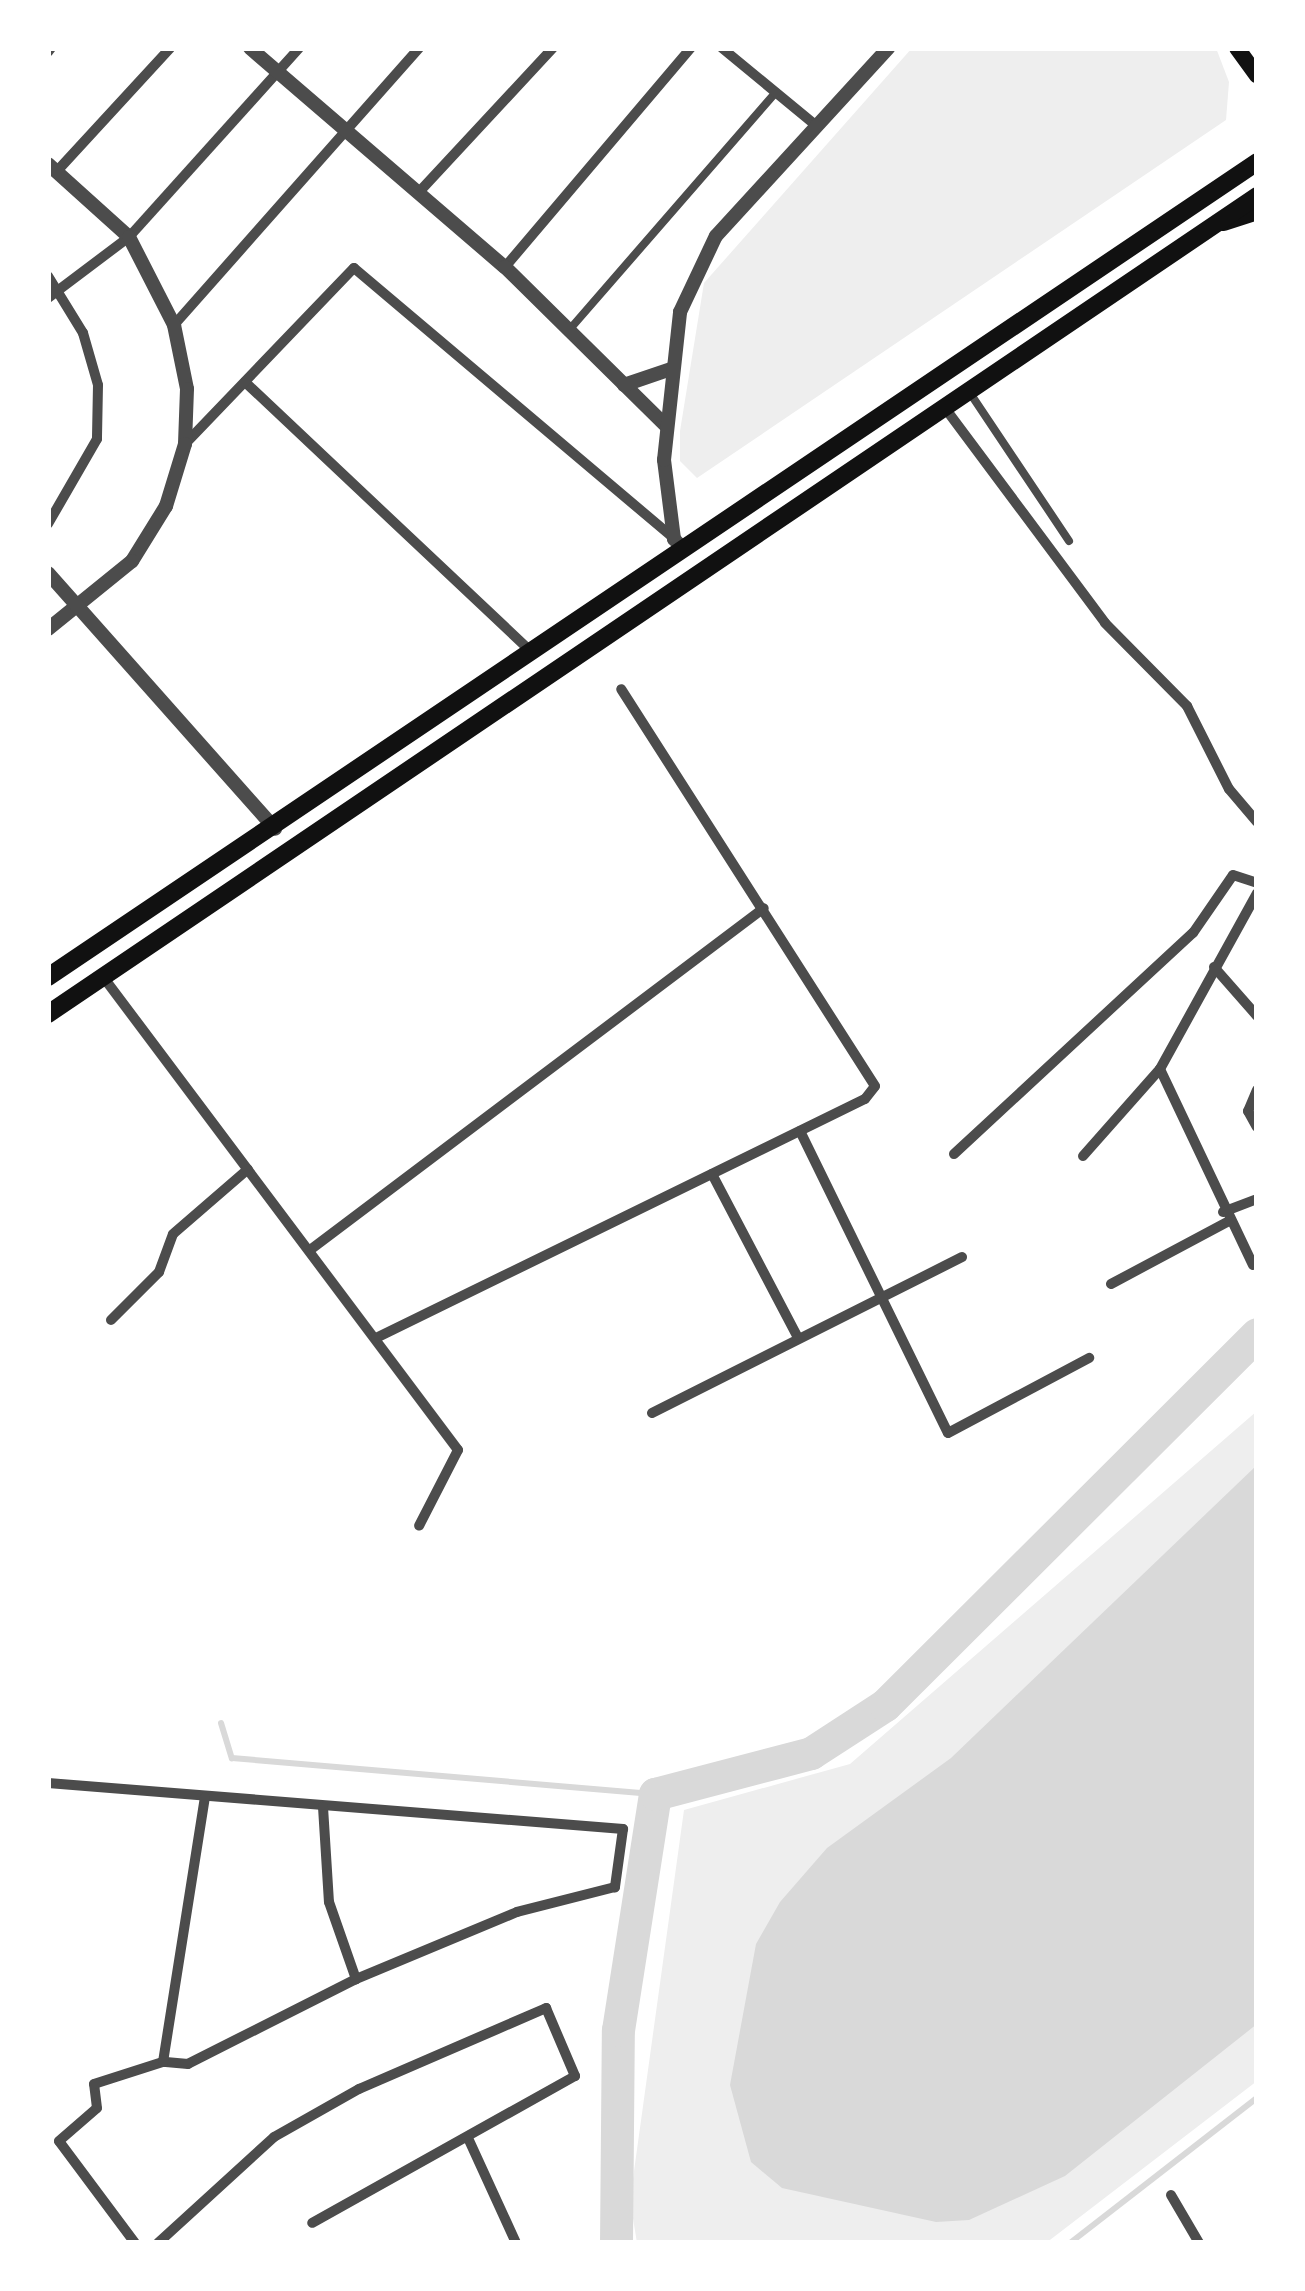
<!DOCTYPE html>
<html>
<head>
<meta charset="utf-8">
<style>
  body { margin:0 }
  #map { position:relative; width:1305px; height:2291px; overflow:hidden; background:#fff; font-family:Inter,sans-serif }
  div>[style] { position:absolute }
  .green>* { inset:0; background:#eee }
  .water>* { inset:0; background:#d9d9d9 }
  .stream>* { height:6px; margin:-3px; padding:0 3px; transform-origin:3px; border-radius:3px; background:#d9d9d9 }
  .river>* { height:33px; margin:-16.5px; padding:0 16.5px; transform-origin:16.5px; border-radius:16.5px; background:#d9d9d9 }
  .pedestrian>* { height:8px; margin:-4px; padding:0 4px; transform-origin:4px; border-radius:4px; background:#4c4c4c }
  .minor>* { height:10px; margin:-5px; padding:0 5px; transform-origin:5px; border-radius:5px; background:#4c4c4c }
  .tertiary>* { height:14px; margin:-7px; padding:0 7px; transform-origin:7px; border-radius:7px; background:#4c4c4c }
  .primary>* { height:16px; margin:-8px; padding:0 8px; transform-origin:8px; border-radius:8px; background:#111 }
  .trunk>* { height:18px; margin:-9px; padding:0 9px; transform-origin:9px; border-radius:9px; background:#111 }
  span { translate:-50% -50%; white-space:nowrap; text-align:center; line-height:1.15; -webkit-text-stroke:12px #fff; paint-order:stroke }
  .frame { position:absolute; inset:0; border:51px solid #fff; pointer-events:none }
</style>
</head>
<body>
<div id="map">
  <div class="green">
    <i style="clip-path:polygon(912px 48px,1216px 48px,1229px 82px,1226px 120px,697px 478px,680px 461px,680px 431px,704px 283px)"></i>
    <i style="clip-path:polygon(1257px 1411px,1257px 2081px,1046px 2243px,637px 2243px,630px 2200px,684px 1810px,850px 1764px)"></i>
  </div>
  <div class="water">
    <i style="clip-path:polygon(1257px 1465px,1257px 2024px,1065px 2176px,969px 2220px,936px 2222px,782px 2188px,751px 2162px,730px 2085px,756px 1944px,780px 1902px,827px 1848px,951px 1758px)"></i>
  </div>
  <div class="stream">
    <i style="left:221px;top:1723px;width:37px;rotate:73deg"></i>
    <i style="left:232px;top:1758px;width:425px;rotate:4.9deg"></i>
    <i style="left:1070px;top:2243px;width:237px;rotate:-37.8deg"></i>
  </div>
  <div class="river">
    <i style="left:616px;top:2243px;width:213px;rotate:-89.5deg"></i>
    <i style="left:618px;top:2030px;width:239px;rotate:-81.1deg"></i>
    <i style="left:655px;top:1794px;width:161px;rotate:-14.7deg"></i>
    <i style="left:811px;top:1753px;width:88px;rotate:-33deg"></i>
    <i style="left:885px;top:1705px;width:525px;rotate:-44.92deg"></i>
  </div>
  <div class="pedestrian">
    <i style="left:570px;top:329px;width:314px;rotate:-49deg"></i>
    <i style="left:970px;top:393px;width:178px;rotate:56.2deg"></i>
  </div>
  <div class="minor">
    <i style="left:722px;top:48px;width:124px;rotate:39.5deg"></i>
    <i style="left:48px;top:52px;width:5px;rotate:-53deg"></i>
    <i style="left:58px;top:170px;width:166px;rotate:-47.4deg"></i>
    <i style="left:420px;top:191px;width:195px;rotate:-47.1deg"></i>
    <i style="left:505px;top:267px;width:287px;rotate:-49.7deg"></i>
    <i style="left:48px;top:276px;width:67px;rotate:58.4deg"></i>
    <i style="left:83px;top:333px;width:54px;rotate:73.9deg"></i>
    <i style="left:98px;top:385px;width:54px;rotate:91.1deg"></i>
    <i style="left:97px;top:439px;width:98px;rotate:120deg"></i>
    <i style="left:48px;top:298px;width:101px;rotate:-37deg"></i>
    <i style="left:129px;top:237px;width:254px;rotate:-48deg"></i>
    <i style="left:174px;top:325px;width:370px;rotate:-48.5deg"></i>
    <i style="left:245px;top:382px;width:392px;rotate:43.3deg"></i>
    <i style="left:945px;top:408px;width:268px;rotate:53.3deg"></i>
    <i style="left:1105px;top:623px;width:117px;rotate:45.3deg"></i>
    <i style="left:1187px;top:706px;width:93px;rotate:63.2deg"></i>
    <i style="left:1229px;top:789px;width:43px;rotate:49.7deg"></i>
    <i style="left:185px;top:444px;width:244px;rotate:-46.2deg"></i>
    <i style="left:354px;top:268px;width:418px;rotate:40.2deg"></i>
    <i style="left:1214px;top:967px;width:65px;rotate:48.7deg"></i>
    <i style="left:104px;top:978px;width:590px;rotate:53.13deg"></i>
    <i style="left:458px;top:1450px;width:85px;rotate:117.2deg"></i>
    <i style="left:1257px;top:1090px;width:23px;rotate:113deg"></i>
    <i style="left:1248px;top:1111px;width:18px;rotate:61deg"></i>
    <i style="left:800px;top:1131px;width:336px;rotate:63.9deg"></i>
    <i style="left:948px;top:1433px;width:160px;rotate:-28deg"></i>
    <i style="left:954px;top:1154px;width:326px;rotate:-42.8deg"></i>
    <i style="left:1193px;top:933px;width:70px;rotate:-55.4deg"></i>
    <i style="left:1233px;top:875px;width:25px;rotate:18deg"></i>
    <i style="left:1083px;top:1156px;width:116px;rotate:-48.5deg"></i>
    <i style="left:712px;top:1174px;width:185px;rotate:62.3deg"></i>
    <i style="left:1223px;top:1212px;width:34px;rotate:-21deg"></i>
    <i style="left:310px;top:1250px;width:568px;rotate:-36.99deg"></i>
    <i style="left:1253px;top:1265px;width:217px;rotate:-115.4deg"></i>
    <i style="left:1160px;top:1069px;width:201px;rotate:-61.1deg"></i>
    <i style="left:1111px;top:1284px;width:132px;rotate:-28.1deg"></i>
    <i style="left:111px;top:1320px;width:68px;rotate:-45deg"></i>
    <i style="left:159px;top:1272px;width:40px;rotate:-69.8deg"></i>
    <i style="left:173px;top:1234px;width:99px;rotate:-40.9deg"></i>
    <i style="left:376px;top:1338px;width:544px;rotate:-26.05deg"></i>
    <i style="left:865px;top:1099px;width:16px;rotate:-52deg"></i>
    <i style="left:875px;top:1086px;width:471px;rotate:-122.6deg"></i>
    <i style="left:652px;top:1413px;width:347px;rotate:-26.7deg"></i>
    <i style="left:48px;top:1783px;width:577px;rotate:4.57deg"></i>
    <i style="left:623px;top:1829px;width:59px;rotate:97.9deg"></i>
    <i style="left:615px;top:1887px;width:101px;rotate:165.7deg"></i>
    <i style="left:517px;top:1912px;width:174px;rotate:157.4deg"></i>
    <i style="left:356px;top:1979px;width:188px;rotate:153.2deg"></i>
    <i style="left:188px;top:2064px;width:25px;rotate:-175deg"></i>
    <i style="left:323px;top:1807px;width:95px;rotate:86.4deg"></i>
    <i style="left:329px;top:1902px;width:82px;rotate:70.7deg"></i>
    <i style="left:468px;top:2138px;width:115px;rotate:65.4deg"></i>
    <i style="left:1171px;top:2195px;width:56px;rotate:59.7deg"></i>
    <i style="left:135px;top:2243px;width:127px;rotate:-126.7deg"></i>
    <i style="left:59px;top:2141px;width:50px;rotate:-41deg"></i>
    <i style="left:97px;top:2108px;width:24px;rotate:-97deg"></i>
    <i style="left:94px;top:2084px;width:72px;rotate:-17.7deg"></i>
    <i style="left:163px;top:2062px;width:268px;rotate:-81deg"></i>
    <i style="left:158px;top:2243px;width:157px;rotate:-42.4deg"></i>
    <i style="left:274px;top:2137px;width:98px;rotate:-29.5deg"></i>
    <i style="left:359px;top:2089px;width:204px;rotate:-23.4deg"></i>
    <i style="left:546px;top:2008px;width:74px;rotate:66.9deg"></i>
    <i style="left:575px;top:2076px;width:301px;rotate:150.8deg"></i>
  </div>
  <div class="tertiary">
    <i style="left:250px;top:48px;width:336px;rotate:40.7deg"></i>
    <i style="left:505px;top:267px;width:226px;rotate:44.6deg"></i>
    <i style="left:48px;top:164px;width:109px;rotate:42deg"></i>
    <i style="left:129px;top:237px;width:99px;rotate:62.9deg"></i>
    <i style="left:174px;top:325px;width:65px;rotate:78.5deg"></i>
    <i style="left:187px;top:389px;width:55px;rotate:92.1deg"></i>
    <i style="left:185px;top:444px;width:65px;rotate:107deg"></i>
    <i style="left:166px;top:506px;width:65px;rotate:121.7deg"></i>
    <i style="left:132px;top:561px;width:108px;rotate:141deg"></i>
    <i style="left:624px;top:385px;width:50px;rotate:-18.8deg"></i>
    <i style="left:684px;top:550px;width:15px;rotate:-132deg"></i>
    <i style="left:674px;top:539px;width:80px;rotate:-97.2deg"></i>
    <i style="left:664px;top:460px;width:149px;rotate:-83.8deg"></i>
    <i style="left:680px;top:312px;width:84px;rotate:-64.7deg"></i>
    <i style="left:716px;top:236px;width:255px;rotate:-47.5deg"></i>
    <i style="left:48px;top:573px;width:342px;rotate:48.4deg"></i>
  </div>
  <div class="primary">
    <i style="left:1237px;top:48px;width:34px;rotate:54deg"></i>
    <i style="left:1224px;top:223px;width:35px;rotate:-18deg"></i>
  </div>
  <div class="trunk">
    <i style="left:48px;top:977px;width:1458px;rotate:-33.98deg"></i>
    <i style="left:48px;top:1014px;width:1460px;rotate:-34.08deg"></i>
  </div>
  <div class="frame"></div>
</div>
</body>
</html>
